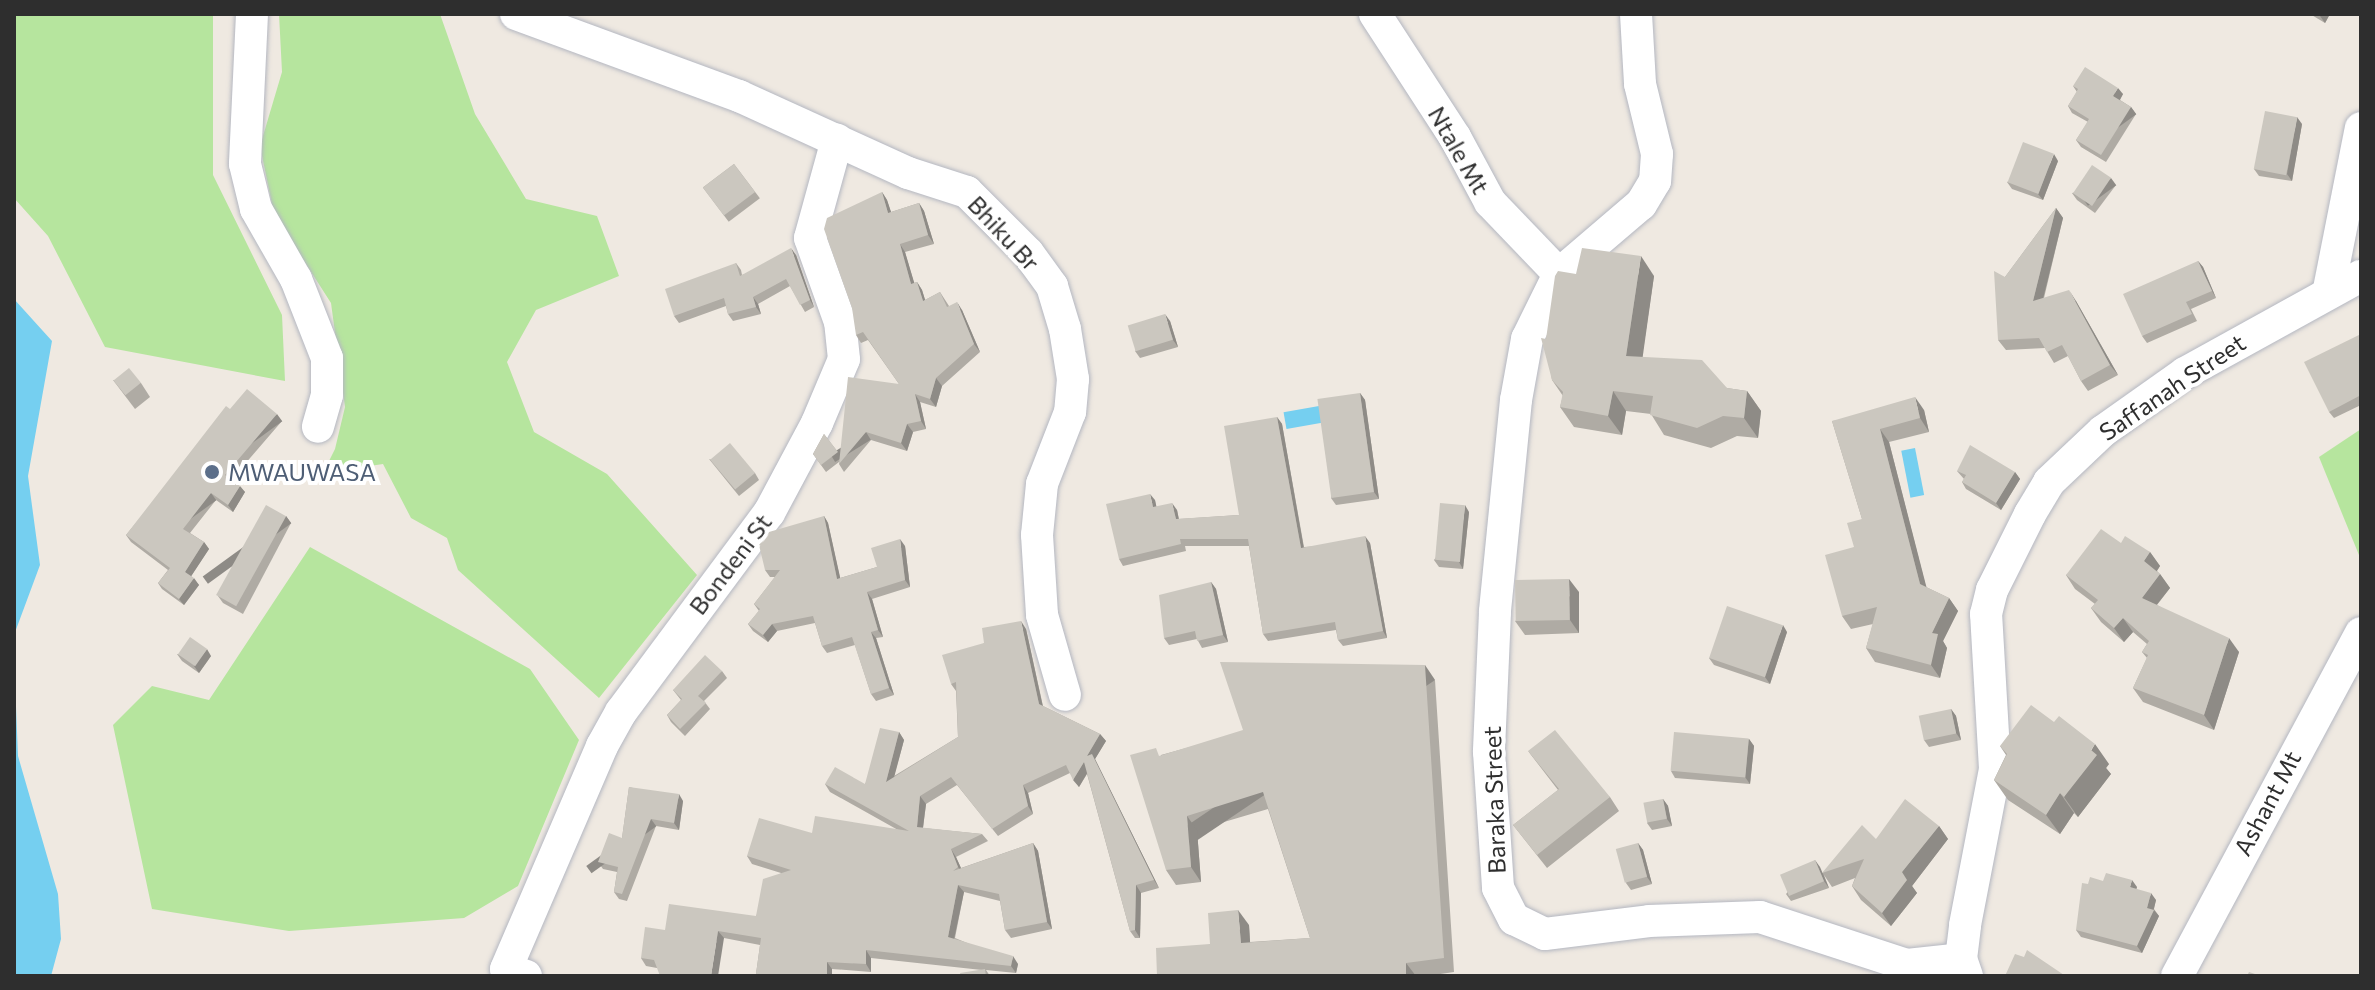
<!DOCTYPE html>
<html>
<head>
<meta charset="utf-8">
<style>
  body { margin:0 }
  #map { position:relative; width:2375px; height:990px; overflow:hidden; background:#efe9e1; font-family:Commissioner,sans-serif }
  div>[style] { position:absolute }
  .green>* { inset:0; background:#b6e59e }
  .water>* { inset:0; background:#75cff0; transform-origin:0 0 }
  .roads { filter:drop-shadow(0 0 2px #b4b7c1) drop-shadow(0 0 2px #b4b7c1) }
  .minor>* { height:32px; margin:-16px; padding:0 16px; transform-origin:16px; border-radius:16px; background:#fff }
  .wall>* { inset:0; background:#afaba4; transform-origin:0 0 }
  .shaded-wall>* { inset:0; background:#8e8b86; transform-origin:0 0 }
  .building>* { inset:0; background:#cbc7bf; transform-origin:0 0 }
  .dots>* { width:22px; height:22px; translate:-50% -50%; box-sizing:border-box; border:4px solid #fff; border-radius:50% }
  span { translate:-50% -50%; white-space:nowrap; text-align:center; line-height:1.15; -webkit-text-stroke:8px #fff; paint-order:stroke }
  .street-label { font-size:24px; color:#2e2e2e }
  .service-label { font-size:24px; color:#4e5e75 }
  .left { translate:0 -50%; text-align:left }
  .frame { position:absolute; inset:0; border:16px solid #2e2e2e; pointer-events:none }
</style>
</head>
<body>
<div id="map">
  <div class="green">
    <i style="clip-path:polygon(14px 14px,213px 14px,213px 175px,282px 315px,285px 381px,105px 347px,48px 236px,14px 198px)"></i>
    <i style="clip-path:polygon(279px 14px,440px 14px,475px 114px,526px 199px,597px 216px,619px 276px,536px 310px,507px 362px,534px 432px,607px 474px,697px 575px,599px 698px,458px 570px,447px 538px,411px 518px,383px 464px,323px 473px,335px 449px,345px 407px,331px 303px,274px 214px,260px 146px,282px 72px)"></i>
    <i style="clip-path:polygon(2361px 429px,2361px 560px,2319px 457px)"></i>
    <i style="clip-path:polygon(310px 547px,530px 669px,579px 740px,518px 886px,464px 918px,289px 931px,152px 909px,113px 725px,152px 686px,209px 700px)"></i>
  </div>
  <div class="water">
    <i style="clip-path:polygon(14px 299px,52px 341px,28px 476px,40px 565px,14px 635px)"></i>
    <i style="left:1319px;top:406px;width:17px;height:36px;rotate:80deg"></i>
    <i style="left:1915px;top:448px;width:48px;height:14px;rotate:79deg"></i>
    <i style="clip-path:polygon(14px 657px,18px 756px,58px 894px,61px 939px,51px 976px,14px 976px)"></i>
  </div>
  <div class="roads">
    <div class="minor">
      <i style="left:252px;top:14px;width:150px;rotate:92.7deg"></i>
      <i style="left:245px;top:164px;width:46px;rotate:76.3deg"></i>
      <i style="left:256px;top:209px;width:81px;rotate:60.3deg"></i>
      <i style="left:296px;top:279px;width:85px;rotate:68.6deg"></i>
      <i style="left:327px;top:358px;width:37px;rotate:90deg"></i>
      <i style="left:327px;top:395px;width:33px;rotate:106deg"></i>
      <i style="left:516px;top:14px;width:238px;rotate:20.2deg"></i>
      <i style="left:739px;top:96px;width:186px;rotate:24.5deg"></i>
      <i style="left:908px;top:173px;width:62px;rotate:17.9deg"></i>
      <i style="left:967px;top:192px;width:86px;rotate:45deg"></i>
      <i style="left:1028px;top:253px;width:41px;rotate:54deg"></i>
      <i style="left:1052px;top:286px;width:45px;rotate:73.2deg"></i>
      <i style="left:1065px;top:329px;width:51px;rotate:80.9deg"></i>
      <i style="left:1073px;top:379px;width:33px;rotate:95deg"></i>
      <i style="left:1070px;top:412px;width:77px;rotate:111.3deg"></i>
      <i style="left:1042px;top:484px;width:51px;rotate:95.6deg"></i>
      <i style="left:1037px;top:535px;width:80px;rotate:86.4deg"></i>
      <i style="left:1042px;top:615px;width:83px;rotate:74deg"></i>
      <i style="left:1375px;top:14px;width:147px;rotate:57deg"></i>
      <i style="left:1455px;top:137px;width:74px;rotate:61.7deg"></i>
      <i style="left:1490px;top:202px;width:100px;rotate:46.2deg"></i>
      <i style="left:1636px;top:14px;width:70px;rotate:86.7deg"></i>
      <i style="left:1640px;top:84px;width:72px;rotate:76.3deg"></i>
      <i style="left:1657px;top:154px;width:27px;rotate:94deg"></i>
      <i style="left:1655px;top:181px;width:27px;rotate:121deg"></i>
      <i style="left:1641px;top:204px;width:108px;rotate:139.5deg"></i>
      <i style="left:1559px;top:274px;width:72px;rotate:116.2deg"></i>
      <i style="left:1527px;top:339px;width:62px;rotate:100.2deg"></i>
      <i style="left:1516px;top:400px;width:213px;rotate:95.7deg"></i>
      <i style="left:1495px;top:612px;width:140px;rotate:92.5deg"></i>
      <i style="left:1489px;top:752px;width:136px;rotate:86.2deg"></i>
      <i style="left:1498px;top:888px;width:35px;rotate:63deg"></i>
      <i style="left:1514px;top:919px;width:34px;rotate:26deg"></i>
      <i style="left:1545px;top:934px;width:105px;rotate:-7.1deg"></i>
      <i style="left:1649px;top:921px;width:111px;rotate:-2.1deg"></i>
      <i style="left:1760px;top:917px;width:155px;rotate:18.1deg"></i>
      <i style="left:1907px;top:965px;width:54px;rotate:-6.3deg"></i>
      <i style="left:2329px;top:289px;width:164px;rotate:-78.8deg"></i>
      <i style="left:526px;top:976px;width:21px;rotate:-161deg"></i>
      <i style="left:506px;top:969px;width:243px;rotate:-66.7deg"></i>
      <i style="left:602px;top:746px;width:39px;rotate:-61deg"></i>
      <i style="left:621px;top:712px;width:248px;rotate:-53.4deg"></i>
      <i style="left:769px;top:513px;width:102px;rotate:-61.9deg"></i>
      <i style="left:817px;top:423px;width:69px;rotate:-67.1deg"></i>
      <i style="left:844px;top:359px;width:37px;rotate:-96deg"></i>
      <i style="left:840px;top:322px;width:89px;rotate:-109.7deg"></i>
      <i style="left:810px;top:238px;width:102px;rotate:-74.6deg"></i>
      <i style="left:1967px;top:976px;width:18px;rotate:-109deg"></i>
      <i style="left:1961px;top:959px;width:34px;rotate:-83deg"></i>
      <i style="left:1965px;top:925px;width:159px;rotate:-79.1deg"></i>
      <i style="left:1995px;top:769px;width:155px;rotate:-93.3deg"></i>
      <i style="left:1986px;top:614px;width:25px;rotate:-76deg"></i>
      <i style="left:1992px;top:590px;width:85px;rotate:-63.4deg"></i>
      <i style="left:2030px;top:514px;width:37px;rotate:-59deg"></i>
      <i style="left:2049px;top:482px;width:74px;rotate:-43.4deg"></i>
      <i style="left:2103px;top:431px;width:100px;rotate:-35.3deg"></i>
      <i style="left:2185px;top:373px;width:201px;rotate:-28.9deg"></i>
      <i style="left:2177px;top:976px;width:389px;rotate:-61.8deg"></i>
    </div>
  </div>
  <div class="wall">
    <i style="clip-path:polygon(2310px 14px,2330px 14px,2325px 23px)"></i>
    <i style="clip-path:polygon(2073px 86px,2123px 94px,2120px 100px,2131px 107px,2136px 114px,2106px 162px,2081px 147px,2076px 140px,2088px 122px,2072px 113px,2068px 106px,2077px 92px)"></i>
    <i style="clip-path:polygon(2302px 124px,2292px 181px,2259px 176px,2254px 169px)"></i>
    <i style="clip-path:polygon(2058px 161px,2043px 200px,2012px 189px,2007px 182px)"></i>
    <i style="left:734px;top:164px;width:43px;height:39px;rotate:53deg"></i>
    <i style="clip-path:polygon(2116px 185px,2095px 213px,2077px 200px,2072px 193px)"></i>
    <i style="clip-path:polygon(882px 192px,887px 200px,891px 212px,919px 203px,924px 211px,934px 244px,905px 252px,914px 283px,917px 282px,922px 290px,925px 300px,940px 292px,949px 306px,962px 310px,980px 352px,942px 386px,936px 407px,920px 402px,926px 429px,913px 432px,907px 451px,871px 440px,844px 472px,839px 464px,839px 462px,826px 472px,813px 454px,824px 434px,840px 455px,899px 384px,868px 340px,861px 343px,856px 335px)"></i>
    <i style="clip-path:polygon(2056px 208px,2063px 218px,2044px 298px,2076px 301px,2118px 375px,2088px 391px,2081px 381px,2068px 356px,2054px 363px,2045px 348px,2006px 350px,1998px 340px,2005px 277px)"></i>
    <i style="clip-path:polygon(796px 255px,814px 307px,805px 312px,790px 286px,758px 304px,761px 314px,733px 321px,728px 314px,726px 306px,679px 323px,674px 316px,736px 263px,741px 270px,742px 275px)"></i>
    <i style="clip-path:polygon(2198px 261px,2203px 267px,2216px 298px,2191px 309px,2197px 321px,2147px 343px,2142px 336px)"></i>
    <i style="clip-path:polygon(1576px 274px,1654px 276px,1642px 357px,1727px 388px,1747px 391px,1761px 411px,1758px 438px,1737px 436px,1711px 448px,1664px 435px,1651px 414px,1626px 411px,1622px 435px,1574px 427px,1560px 407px,1563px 396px,1552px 380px,1546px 339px)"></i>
    <i style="clip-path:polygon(1170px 321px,1178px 347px,1140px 358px,1135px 351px)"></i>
    <i style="clip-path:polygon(2361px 334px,2361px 405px,2334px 418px,2329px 412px)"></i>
    <i style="clip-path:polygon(113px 380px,141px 383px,150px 397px,135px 409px)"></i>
    <i style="clip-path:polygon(1360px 393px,1365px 400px,1379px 499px,1336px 505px,1331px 498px)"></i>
    <i style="clip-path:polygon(230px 409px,282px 421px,232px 479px,245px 492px,233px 512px,216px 500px,190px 533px,204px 542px,209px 549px,191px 576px,199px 585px,184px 605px,162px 589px,158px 583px,168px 570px,131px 542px,126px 535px)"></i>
    <i style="clip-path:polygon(1924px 410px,1929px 432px,1889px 442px,1926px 587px,1949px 598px,1958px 611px,1943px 641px,1947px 648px,1940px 678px,1875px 662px,1866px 648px,1873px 624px,1851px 629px,1842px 616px,1854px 547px,1862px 519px,1832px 421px)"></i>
    <i style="clip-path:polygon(1277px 417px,1282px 424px,1304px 547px,1370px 543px,1387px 638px,1343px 646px,1338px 640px,1336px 630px,1268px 641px,1263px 634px,1249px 546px,1185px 546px,1186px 551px,1123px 566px,1119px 559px,1155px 500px,1156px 507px,1177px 510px,1179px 519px,1239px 515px)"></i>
    <i style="clip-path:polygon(709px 459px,755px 473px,759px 480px,739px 496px)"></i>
    <i style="clip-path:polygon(1957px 471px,2015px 472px,2020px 479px,2001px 510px,1966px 489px,1962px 482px,1964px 479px)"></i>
    <i style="clip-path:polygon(1469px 512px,1463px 569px,1439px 567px,1434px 560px)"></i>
    <i style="clip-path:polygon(286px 516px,291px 523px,243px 614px,223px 603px,218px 596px)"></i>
    <i style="clip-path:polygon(824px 516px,828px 523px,840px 578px,877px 567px,905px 546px,910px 587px,872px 599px,883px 637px,876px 638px,894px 695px,876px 701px,871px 694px,855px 645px,827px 653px,822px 646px,815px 623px,777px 631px,768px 642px,753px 631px,748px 624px,759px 611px,754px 604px,775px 577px,770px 577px,765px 570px)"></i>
    <i style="clip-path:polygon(2121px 543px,2150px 552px,2160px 566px,2157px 571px,2160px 574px,2170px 588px,2157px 605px,2239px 652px,2214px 730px,2143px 702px,2133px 688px,2147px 658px,2142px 652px,2147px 644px,2133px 632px,2124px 642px,2101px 622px,2091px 608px,2095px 604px,2075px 589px,2066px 575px)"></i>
    <i style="clip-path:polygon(1211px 582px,1216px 589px,1228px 642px,1202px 648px,1197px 639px,1169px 645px,1164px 638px)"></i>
    <i style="clip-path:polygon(1579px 592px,1579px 633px,1525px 635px,1515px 621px)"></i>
    <i style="clip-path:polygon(1026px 629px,1043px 706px,1100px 734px,1106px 741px,1095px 759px,1159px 888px,1141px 893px,1140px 938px,1135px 938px,1130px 931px,1087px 774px,1079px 787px,1070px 773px,1028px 793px,1033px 814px,998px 836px,957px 785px,926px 804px,923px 828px,982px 834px,988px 841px,956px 857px,961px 868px,1033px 843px,1038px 851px,1052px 929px,1011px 938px,1005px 930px,1000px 901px,964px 892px,955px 938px,1018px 964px,1016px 973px,986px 970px,990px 976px,961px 976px,982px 970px,871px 958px,871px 972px,832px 969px,756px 974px,760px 945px,724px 938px,657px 968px,646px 966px,641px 958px,665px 930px,756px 916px,781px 873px,752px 864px,747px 856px,812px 833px,898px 830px,830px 792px,825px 784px,865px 784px,899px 732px,904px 740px,894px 776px,958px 737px,956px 691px,951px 684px,984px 643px)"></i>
    <i style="clip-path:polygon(1787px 632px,1770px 684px,1714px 665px,1709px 658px)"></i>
    <i style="clip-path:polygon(177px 654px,211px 656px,199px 673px,182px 661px)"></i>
    <i style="clip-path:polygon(722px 671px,727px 678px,704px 701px,710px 709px,685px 736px,671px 722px,667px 715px,681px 700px,673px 690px)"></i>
    <i style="clip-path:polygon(1435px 680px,1454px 972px,1427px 976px,1157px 976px,1210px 944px,1249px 925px,1250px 942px,1310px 938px,1268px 809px,1197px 830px,1201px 882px,1176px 885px,1166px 870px,1161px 755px)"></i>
    <i style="clip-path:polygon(1951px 709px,1956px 716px,1961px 740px,1929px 747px,1924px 740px)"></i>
    <i style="clip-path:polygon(1749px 739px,1754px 746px,1750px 784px,1675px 778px,1671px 771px)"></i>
    <i style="clip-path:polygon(2000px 746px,2109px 764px,2106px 768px,2111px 774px,2078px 817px,2074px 813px,2060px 834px,2008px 800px,1994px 780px,2006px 755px)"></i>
    <i style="clip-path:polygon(1528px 751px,1610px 797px,1619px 811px,1547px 868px,1513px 825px,1558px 790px)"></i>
    <i style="clip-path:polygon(629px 787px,683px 801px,679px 830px,656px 826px,627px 901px,619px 899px,614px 892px,617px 872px,603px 869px,598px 862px,622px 838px)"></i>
    <i style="clip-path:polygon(1663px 799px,1668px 806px,1672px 826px,1652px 830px,1647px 823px)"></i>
    <i style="clip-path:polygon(1939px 826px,1948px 839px,1912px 886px,1917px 893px,1891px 926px,1861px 900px,1852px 886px,1855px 878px,1832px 887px,1824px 875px,1829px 888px,1791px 901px,1786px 894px,1815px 860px,1822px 873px,1876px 839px)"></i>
    <i style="clip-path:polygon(1638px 843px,1643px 850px,1652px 884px,1631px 890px,1626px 883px)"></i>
    <i style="clip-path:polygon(2137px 887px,2136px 889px,2156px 900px,2154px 909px,2159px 916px,2142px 953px,2081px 937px,2076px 930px)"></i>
  </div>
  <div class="shaded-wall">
    <i style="clip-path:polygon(2321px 14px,2330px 14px,2325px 23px,2320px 16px)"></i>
    <i style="clip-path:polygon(2118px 88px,2123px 94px,2118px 103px,2113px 96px)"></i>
    <i style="left:2131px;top:107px;width:9px;height:57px;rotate:54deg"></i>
    <i style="clip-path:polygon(2297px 117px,2302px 124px,2292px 181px,2287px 174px)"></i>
    <i style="clip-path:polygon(2054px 154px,2058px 161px,2043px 200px,2038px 194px)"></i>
    <i style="left:2111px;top:178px;width:9px;height:35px;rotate:54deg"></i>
    <i style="clip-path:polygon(882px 192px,887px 200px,894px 221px,888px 213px)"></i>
    <i style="clip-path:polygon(919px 203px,924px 211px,934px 244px,928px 235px)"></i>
    <i style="clip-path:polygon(2056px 208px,2063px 218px,2040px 311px,2033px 301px)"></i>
    <i style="clip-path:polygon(900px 244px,905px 252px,917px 292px,911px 284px)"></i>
    <i style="clip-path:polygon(791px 248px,796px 255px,814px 307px,810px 300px)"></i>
    <i style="clip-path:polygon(1641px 256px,1654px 276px,1640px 376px,1626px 356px)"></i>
    <i style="clip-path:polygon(2198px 261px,2203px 267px,2216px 298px,2212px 291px)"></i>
    <i style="clip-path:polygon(917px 282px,922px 290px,928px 309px,923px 301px)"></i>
    <i style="clip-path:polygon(2069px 290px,2076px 301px,2118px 375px,2110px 365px)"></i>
    <i style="clip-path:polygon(753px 297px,758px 304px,761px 314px,756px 307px)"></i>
    <i style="clip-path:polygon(957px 302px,962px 310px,980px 352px,974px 344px)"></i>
    <i style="clip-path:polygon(1165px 314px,1170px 321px,1178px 347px,1173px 340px)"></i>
    <i style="clip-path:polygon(936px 378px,942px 386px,936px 407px,930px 399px)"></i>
    <i style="clip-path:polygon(1613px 391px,1626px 411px,1622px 435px,1608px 416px)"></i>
    <i style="clip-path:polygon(1747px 391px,1761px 411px,1758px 438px,1744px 418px)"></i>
    <i style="clip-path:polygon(1360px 393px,1365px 400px,1379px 499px,1374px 492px)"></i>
    <i style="clip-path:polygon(915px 394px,920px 402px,926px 429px,921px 421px)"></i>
    <i style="clip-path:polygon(1915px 397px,1924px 410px,1929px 432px,1920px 418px)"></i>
    <i style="left:277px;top:414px;width:9px;height:80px;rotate:54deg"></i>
    <i style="clip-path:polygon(1277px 417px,1282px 424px,1305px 555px,1301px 548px)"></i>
    <i style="clip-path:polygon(907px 424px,913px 432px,907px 451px,901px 443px)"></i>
    <i style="clip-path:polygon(1880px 429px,1889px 442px,1929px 597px,1920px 584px)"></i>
    <i style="left:866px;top:432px;width:9px;height:42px;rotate:58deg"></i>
    <i style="clip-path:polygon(2015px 472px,2020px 479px,2001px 510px,1996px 503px)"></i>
    <i style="clip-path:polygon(240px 486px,245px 492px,233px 512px,228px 505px)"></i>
    <i style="left:211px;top:493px;width:9px;height:46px;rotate:54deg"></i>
    <i style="clip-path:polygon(1150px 494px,1155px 500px,1158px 514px,1153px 507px)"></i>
    <i style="clip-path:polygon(1172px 503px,1177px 510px,1180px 526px,1176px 519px)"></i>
    <i style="clip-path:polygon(1465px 505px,1469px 512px,1463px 569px,1459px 562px)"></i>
    <i style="left:286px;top:516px;width:9px;height:103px;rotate:54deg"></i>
    <i style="clip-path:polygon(824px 516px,828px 523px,842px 586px,837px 579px)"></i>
    <i style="clip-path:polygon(1365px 536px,1370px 543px,1387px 638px,1383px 631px)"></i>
    <i style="clip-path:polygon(900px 539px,905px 546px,910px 587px,905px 580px)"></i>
    <i style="clip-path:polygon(204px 542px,209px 549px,190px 578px,185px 572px)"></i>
    <i style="clip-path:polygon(2150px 552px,2160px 566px,2154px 575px,2144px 561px)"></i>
    <i style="clip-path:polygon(2160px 574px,2170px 588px,2151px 612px,2142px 598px)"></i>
    <i style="clip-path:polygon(194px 578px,199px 585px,184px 605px,179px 599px)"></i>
    <i style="clip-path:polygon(1569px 579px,1579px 592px,1579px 633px,1570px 620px)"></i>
    <i style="clip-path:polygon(1211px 582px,1216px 589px,1228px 642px,1223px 635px)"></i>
    <i style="clip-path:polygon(867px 592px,872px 599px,883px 637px,878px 630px)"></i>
    <i style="clip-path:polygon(1949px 598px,1958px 611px,1943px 641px,1947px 648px,1940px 678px,1931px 665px,1932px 633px)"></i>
    <i style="clip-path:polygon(2123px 618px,2133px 632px,2124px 642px,2114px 628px)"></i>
    <i style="clip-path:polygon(1021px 621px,1026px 629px,1044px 712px,1039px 704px)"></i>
    <i style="clip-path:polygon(772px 624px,777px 631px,768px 642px,763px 635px)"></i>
    <i style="clip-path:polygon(1783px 625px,1787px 632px,1770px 684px,1765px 677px)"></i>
    <i style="clip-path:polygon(871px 632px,876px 638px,894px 695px,889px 688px)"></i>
    <i style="clip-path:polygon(2229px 638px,2239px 652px,2214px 730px,2204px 715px)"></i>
    <i style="clip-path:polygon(207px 649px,211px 656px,199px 673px,194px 666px)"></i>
    <i style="left:1425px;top:665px;width:18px;height:294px;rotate:56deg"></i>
    <i style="clip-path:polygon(1951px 709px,1956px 716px,1961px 740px,1956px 733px)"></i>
    <i style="clip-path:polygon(899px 732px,904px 740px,891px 789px,886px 782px)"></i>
    <i style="clip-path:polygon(1100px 734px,1106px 741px,1095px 759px,1159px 888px,1154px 880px,1087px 756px)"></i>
    <i style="clip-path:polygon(1749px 739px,1754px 746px,1750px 784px,1745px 777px)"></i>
    <i style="clip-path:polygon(2095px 744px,2109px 764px,2106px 768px,2111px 774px,2078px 817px,2064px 797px)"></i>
    <i style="clip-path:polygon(1084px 762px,1089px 770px,1079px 787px,1073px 780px)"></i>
    <i style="clip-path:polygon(1023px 785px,1028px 793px,1033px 814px,1028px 806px)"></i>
    <i style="clip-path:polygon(2060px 793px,2074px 813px,2060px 834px,2046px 815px)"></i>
    <i style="clip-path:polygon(679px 794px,683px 801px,679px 830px,674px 823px)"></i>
    <i style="clip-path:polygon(920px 796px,926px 804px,922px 835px,917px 827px)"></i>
    <i style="clip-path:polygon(1663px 799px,1668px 806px,1672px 826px,1667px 819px)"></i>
    <i style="clip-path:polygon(1187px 816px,1197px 830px,1201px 882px,1191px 867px)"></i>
    <i style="left:651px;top:819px;width:9px;height:80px;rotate:54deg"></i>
    <i style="clip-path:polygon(1939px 826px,1948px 839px,1912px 886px,1917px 893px,1891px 926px,1882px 913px,1902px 872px)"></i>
    <i style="clip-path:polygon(1033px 843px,1038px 851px,1052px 929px,1047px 922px)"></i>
    <i style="clip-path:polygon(1638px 843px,1643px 850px,1652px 884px,1647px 877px)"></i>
    <i style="clip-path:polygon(951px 849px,956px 857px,964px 875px,958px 867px)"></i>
    <i style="clip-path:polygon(1815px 860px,1820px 867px,1829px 888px,1824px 881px)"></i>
    <i style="clip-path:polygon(2132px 880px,2137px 887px,2135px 894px,2130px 887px)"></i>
    <i style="clip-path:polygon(958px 885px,964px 892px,953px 944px,948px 937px)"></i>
    <i style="clip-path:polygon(1136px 885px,1141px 893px,1140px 938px,1135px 930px)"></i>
    <i style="clip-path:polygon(2151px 893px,2156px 900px,2153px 912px,2154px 910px,2159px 916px,2142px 953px,2137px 946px)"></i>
    <i style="clip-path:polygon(1238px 910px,1249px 925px,1251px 957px,1241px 943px)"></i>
    <i style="clip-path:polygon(718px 931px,724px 938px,718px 976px,711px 976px)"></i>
    <i style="clip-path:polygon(866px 950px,871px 958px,871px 972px,866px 964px)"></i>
    <i style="clip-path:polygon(1013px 956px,1018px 964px,1016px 973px,1011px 966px)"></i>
    <i style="clip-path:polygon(827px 962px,832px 969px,832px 976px,827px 976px)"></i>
    <i style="clip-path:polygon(1406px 963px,1416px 976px,1406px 976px)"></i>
  </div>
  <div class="building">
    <i style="clip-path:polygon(2085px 67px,2118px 88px,2113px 96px,2131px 107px,2101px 155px,2076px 140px,2089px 119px,2068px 106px,2078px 89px,2073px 86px)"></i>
    <i style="left:2265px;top:111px;width:33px;height:59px;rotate:11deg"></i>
    <i style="left:2023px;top:142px;width:33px;height:43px;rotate:21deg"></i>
    <i style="left:734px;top:164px;width:35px;height:39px;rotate:53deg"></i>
    <i style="left:2092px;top:165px;width:23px;height:34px;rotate:34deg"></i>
    <i style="clip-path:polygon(882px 192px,888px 213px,919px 203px,928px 235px,900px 244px,911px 284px,917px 282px,923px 301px,940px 292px,947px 307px,957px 302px,974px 344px,936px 378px,930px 399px,915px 394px,921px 421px,907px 424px,901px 443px,866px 432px,839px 464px,848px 377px,899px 384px,863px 332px,856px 335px,852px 308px,824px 229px,827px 218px)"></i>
    <i style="clip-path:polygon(2056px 208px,2033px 301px,2069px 290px,2110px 365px,2081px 381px,2062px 345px,2047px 352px,2039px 338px,1998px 340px,1994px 271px,2005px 277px)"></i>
    <i style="clip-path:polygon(791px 248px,810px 300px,800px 305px,786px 279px,753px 297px,756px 307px,728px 314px,724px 298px,674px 316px,665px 289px,736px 263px,740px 276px)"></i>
    <i style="clip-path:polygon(1582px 248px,1641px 256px,1626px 356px,1702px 360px,1727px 388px,1747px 391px,1744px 418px,1723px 416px,1697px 428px,1650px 415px,1653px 396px,1613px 391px,1608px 416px,1560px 407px,1563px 392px,1552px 380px,1541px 338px,1546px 339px,1555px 276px,1558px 271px,1576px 274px)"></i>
    <i style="clip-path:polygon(2198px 261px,2212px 291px,2186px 302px,2192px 314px,2142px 336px,2123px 294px)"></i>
    <i style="left:1165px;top:314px;width:27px;height:39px;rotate:73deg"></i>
    <i style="clip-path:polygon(2361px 334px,2361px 395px,2329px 412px,2304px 362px)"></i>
    <i style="left:129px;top:368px;width:19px;height:20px;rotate:51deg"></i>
    <i style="clip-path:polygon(247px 389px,277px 414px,225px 475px,240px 486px,228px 505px,211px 493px,183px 529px,204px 542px,185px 572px,194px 578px,179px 599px,158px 583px,170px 568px,126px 535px,226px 406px,230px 409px)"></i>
    <i style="left:1360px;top:393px;width:100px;height:43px;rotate:82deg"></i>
    <i style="clip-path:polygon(1915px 397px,1920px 418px,1880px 429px,1920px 584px,1949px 598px,1932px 633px,1938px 634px,1931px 665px,1866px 648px,1877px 607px,1842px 616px,1825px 555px,1854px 547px,1847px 523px,1862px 519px,1832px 421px)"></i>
    <i style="clip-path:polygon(1277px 417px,1301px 548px,1365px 536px,1383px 631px,1338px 640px,1335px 622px,1263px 634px,1248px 539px,1180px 539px,1181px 544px,1119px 559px,1106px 504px,1150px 494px,1153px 507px,1172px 503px,1176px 519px,1239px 515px,1224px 426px)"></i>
    <i style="clip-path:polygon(824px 434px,838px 452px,821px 465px,813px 454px)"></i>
    <i style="left:730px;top:443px;width:39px;height:26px;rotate:50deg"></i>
    <i style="clip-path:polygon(1970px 445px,2015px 472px,1996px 503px,1962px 482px,1966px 475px,1957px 471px)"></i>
    <i style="left:1440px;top:503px;width:25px;height:57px;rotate:5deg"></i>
    <i style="left:266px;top:505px;width:23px;height:103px;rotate:29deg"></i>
    <i style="clip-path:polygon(824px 516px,837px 579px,877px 567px,871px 548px,900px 539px,905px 580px,867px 592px,878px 630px,871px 632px,889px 688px,871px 694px,852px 637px,822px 646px,813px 616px,772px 624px,763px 635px,748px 624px,760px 609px,754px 604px,780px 570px,765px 570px,759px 545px,769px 532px)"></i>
    <i style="clip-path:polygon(2101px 529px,2121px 543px,2125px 536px,2150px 552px,2144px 561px,2160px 574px,2142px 598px,2229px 638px,2204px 715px,2133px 688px,2148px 655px,2142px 652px,2149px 641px,2123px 618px,2114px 628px,2091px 608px,2098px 600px,2066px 575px)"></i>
    <i style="left:1569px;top:579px;width:41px;height:54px;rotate:89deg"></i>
    <i style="clip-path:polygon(1211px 582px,1223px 635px,1197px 641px,1195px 631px,1164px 638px,1159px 595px)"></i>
    <i style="left:1727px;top:606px;width:59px;height:55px;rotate:19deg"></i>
    <i style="clip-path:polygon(1021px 621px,1039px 704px,1100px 734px,1087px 756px,1092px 754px,1154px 880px,1136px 885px,1135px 930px,1130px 931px,1084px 762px,1073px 780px,1066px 765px,1023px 785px,1028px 806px,992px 829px,951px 777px,920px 796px,917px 827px,982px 834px,951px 849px,958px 867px,953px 871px,1033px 843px,1047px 922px,1005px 930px,999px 894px,958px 885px,948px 937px,1013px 956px,1011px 966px,866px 950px,866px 964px,827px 962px,827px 976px,750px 976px,756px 974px,761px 938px,718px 931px,711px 976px,660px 976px,654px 960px,641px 958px,645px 927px,665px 930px,669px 904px,756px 916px,763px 879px,791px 870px,747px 856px,759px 818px,812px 833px,815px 816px,909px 831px,825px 784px,835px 767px,865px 784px,880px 728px,899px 732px,886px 782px,958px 737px,956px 682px,951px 684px,942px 655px,984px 643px,982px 628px)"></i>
    <i style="left:190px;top:637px;width:21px;height:21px;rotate:35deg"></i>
    <i style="clip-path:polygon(705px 655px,722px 671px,698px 696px,706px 703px,680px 729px,667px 715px,682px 699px,673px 690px)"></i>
    <i style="clip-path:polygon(1220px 662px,1425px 665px,1444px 958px,1406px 963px,1406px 976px,1157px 976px,1156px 948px,1210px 944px,1208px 913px,1238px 910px,1241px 943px,1310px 938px,1263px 792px,1187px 816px,1191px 867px,1166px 870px,1130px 755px,1156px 748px,1159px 756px,1243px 730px)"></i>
    <i style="clip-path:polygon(2031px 705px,2054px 722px,2059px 716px,2095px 744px,2091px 750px,2097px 755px,2064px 797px,2060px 793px,2046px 815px,1994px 780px,2007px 754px,2000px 746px)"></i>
    <i style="left:1951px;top:709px;width:25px;height:33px;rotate:78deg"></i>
    <i style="clip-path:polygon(1555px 730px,1610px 797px,1537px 855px,1513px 825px,1559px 789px,1528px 751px)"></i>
    <i style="left:1674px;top:732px;width:75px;height:39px;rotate:5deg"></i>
    <i style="clip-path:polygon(629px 787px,679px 794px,674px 823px,651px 819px,622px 894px,614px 892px,618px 867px,598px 862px,609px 833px,622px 838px)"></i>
    <i style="left:1663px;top:799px;width:20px;height:20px;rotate:79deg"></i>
    <i style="clip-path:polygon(1905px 799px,1939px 826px,1902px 872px,1907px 880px,1882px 913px,1852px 886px,1864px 859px,1822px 873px,1862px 825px,1876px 839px)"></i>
    <i style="left:1638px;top:843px;width:35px;height:23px;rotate:75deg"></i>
    <i style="left:1815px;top:860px;width:23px;height:38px;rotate:67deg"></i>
    <i style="clip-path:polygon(2106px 873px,2132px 880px,2130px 887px,2151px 893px,2147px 908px,2154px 910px,2137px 946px,2076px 930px,2082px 883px,2088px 884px,2090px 877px,2103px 881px)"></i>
    <i style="clip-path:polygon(2027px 950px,2064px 975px,2063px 976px,2005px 976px,2015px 954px,2024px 957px)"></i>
    <i style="clip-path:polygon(985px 969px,986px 976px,961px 976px,960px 973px)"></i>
    <i style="clip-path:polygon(2249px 972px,2261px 976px,2247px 976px)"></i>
  </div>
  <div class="dots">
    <i style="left:212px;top:472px;background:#5c6f8a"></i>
  </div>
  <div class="street-label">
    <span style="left:1459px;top:150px;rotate:60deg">Ntale Mt</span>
    <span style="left:1004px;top:233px;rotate:47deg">Bhiku Br</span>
    <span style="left:2172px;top:387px;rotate:-34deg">Saffanah Street</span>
    <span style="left:730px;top:564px;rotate:-53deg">Bondeni St</span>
    <span style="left:1494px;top:800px;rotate:-92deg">Baraka Street</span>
    <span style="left:2267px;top:803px;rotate:-62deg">Ashant Mt</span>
  </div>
  <div class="service-label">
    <span class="left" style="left:228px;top:472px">MWAUWASA</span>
  </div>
  <div class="frame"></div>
</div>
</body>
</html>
